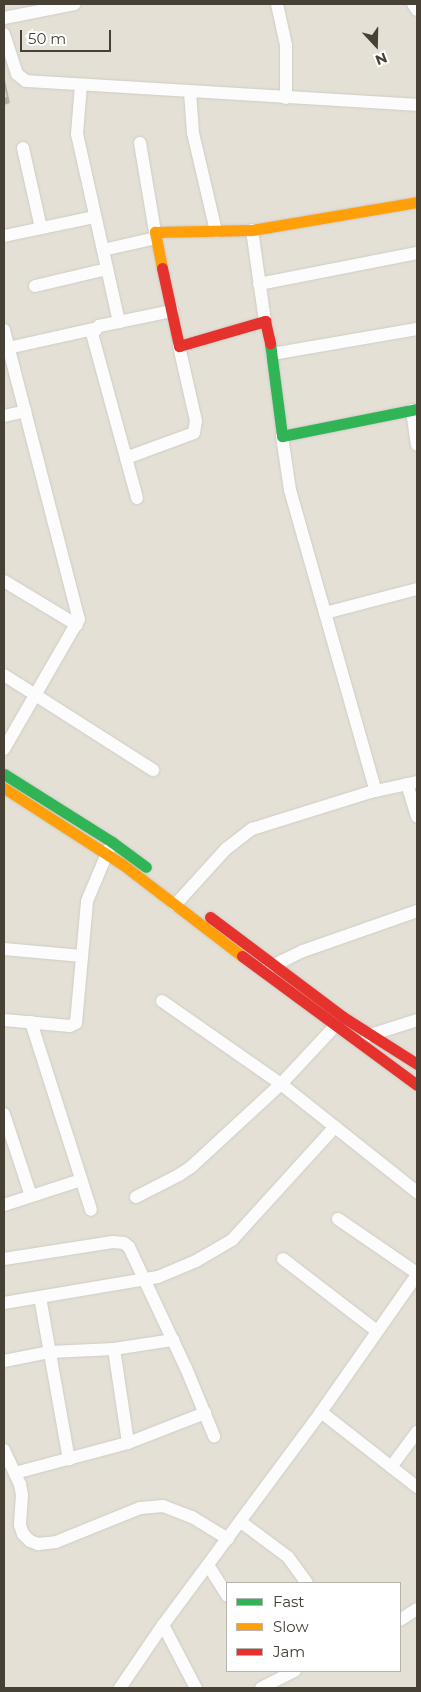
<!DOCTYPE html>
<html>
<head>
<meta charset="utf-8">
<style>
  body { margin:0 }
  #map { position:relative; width:421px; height:1692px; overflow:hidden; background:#f0eee9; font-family:Montserrat,sans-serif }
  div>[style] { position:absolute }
  .residential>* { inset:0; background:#e4e0d6 }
  .shadow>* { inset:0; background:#0003 }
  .building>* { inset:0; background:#dad7d1 }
  .roads { filter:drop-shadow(0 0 1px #ceccc6) drop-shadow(0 0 1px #ceccc6) }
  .street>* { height:12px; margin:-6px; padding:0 6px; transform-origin:6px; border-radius:6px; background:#fdfcfc }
  .fast>* { height:11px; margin:-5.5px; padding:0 5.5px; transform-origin:5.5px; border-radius:5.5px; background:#30b455 }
  .slow>* { height:11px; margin:-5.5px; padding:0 5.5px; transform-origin:5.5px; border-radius:5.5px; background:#ff9f0a }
  .jam>* { height:11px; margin:-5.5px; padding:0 5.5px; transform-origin:5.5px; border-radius:5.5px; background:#e5322d }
  span { translate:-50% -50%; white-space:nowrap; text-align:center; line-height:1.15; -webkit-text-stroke:4px #fff; paint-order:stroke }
  .frame { position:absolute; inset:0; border:5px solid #464035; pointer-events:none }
  .legend { position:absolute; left:226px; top:1582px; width:175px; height:90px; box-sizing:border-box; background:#fff; border:1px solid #b5b3ae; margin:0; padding:6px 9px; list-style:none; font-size:15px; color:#464035 }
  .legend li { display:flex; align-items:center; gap:10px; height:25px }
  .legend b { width:25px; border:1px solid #b5b3ae }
  .north { position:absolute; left:351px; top:20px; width:50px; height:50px; -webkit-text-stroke:4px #fff; paint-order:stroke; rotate:159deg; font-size:14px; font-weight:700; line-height:20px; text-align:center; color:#464035 }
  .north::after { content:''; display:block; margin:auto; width:18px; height:22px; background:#464035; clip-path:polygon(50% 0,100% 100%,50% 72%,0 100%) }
  .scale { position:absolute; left:20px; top:30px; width:91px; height:22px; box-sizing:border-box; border:2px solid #464035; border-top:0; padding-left:6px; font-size:15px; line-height:18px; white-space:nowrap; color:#464035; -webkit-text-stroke:4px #fff; paint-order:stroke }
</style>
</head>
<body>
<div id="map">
  <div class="residential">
    <i style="clip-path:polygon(evenodd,4px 4px,417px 4px,417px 1688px,4px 1688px,4px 4px,227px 1583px,400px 1583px,400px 1671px,227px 1671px,227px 1583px)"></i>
  </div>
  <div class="shadow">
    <i style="clip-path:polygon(4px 76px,10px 103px,4px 105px)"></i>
  </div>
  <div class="building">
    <i style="clip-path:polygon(4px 85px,7px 97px,4px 98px)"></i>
  </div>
  <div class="roads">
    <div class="street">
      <i style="left:277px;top:4px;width:42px;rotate:77.6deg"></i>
      <i style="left:286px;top:45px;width:53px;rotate:90deg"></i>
      <i style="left:413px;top:4px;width:7px;rotate:56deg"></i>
      <i style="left:4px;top:18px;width:72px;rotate:-11.2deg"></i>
      <i style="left:4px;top:34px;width:42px;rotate:72deg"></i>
      <i style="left:17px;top:74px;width:11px;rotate:38deg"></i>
      <i style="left:26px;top:81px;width:392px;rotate:3.5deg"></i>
      <i style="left:81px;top:85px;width:49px;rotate:94.7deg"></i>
      <i style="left:77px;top:134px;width:193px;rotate:77.4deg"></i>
      <i style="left:190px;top:92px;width:41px;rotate:85.8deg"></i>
      <i style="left:193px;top:133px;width:101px;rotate:76.8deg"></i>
      <i style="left:140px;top:143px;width:90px;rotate:80.4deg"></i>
      <i style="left:23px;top:148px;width:82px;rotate:77.3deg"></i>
      <i style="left:252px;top:230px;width:92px;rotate:81.9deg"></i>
      <i style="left:4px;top:236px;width:93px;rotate:-11.8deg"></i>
      <i style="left:103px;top:250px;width:54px;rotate:-12.8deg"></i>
      <i style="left:259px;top:284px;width:161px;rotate:-11.1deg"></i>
      <i style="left:35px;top:286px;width:74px;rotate:-13.3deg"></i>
      <i style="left:4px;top:330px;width:299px;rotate:75.5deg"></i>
      <i style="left:79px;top:619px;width:150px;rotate:120deg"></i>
      <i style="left:8px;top:348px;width:88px;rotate:-12.5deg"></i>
      <i style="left:272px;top:354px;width:147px;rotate:-9.8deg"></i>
      <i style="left:412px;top:410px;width:35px;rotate:82deg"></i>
      <i style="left:4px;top:416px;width:22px;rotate:-13deg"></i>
      <i style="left:282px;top:436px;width:55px;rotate:81.6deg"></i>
      <i style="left:290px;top:490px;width:313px;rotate:74.1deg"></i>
      <i style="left:126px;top:458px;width:72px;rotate:-20.2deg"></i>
      <i style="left:194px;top:433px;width:12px;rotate:-81deg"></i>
      <i style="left:196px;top:421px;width:77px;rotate:-102.8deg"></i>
      <i style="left:137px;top:498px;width:170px;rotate:-105.3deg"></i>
      <i style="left:92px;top:334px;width:11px;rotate:-49deg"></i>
      <i style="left:99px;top:326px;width:75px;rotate:-11.6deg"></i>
      <i style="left:4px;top:581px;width:85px;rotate:31.1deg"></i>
      <i style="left:325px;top:613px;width:95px;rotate:-14.6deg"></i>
      <i style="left:4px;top:675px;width:177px;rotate:32.5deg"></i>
      <i style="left:407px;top:784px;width:34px;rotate:73deg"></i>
      <i style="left:175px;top:905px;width:76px;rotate:-47.7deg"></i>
      <i style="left:226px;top:849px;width:33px;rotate:-38deg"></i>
      <i style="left:252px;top:829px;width:125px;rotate:-17.3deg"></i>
      <i style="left:371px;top:792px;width:47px;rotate:-12.3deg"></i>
      <i style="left:4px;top:949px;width:78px;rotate:5.1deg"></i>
      <i style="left:268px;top:968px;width:39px;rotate:-26deg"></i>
      <i style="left:303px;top:951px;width:121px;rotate:-19.3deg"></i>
      <i style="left:162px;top:1001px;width:145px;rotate:34.9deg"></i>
      <i style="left:281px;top:1084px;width:174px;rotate:38.5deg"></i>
      <i style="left:4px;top:1020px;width:66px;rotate:5.2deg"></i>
      <i style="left:70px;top:1026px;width:7px;rotate:-27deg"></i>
      <i style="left:76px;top:1023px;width:122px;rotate:-84.8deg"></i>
      <i style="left:87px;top:901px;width:56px;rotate:-67.1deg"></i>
      <i style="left:31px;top:1022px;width:197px;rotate:72.3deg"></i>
      <i style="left:367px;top:1036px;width:52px;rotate:-17.7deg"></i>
      <i style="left:4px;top:1114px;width:86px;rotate:71.8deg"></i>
      <i style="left:136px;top:1197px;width:48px;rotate:-27.1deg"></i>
      <i style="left:179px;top:1175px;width:14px;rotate:-34deg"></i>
      <i style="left:191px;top:1167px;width:122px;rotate:-42.7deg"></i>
      <i style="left:281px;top:1084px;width:79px;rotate:-47deg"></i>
      <i style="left:4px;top:1205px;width:81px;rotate:-18deg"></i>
      <i style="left:338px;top:1219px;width:96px;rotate:34.4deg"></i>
      <i style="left:4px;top:1259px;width:110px;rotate:-8.9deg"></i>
      <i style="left:113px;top:1242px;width:11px;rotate:5deg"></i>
      <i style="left:124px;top:1243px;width:6px;rotate:39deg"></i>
      <i style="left:129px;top:1247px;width:134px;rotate:64.8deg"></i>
      <i style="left:186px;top:1368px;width:74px;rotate:67.6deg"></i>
      <i style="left:283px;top:1259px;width:118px;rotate:37.5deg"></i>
      <i style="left:40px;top:1297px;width:165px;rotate:79.9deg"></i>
      <i style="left:4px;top:1303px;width:156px;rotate:-9.6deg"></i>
      <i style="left:158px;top:1277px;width:41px;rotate:-22.8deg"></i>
      <i style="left:196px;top:1261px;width:42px;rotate:-30.3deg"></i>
      <i style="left:232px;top:1240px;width:153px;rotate:-47.7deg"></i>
      <i style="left:114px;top:1349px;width:95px;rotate:81.5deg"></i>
      <i style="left:4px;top:1361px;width:47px;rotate:-11.1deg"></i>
      <i style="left:50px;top:1352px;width:64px;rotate:-2.7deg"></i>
      <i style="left:114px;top:1349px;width:60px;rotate:-8.7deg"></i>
      <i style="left:321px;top:1412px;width:122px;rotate:38deg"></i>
      <i style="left:4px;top:1450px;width:38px;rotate:65deg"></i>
      <i style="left:20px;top:1484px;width:11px;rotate:80deg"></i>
      <i style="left:22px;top:1495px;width:30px;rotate:94deg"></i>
      <i style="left:20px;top:1525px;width:9px;rotate:72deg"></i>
      <i style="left:23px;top:1534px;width:10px;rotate:45deg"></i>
      <i style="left:30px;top:1541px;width:9px;rotate:21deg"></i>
      <i style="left:38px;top:1544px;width:18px;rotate:-6deg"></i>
      <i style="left:56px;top:1542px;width:91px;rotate:-22deg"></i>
      <i style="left:140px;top:1508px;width:23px;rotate:-5deg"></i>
      <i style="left:163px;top:1506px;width:31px;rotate:21deg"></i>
      <i style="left:192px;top:1517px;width:42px;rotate:31.4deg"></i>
      <i style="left:391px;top:1467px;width:44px;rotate:-53.4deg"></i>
      <i style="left:15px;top:1473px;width:117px;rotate:-14.9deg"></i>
      <i style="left:128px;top:1443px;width:83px;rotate:-21.3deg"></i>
      <i style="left:241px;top:1522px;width:59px;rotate:36.7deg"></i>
      <i style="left:288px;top:1557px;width:32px;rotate:54deg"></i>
      <i style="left:208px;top:1565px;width:36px;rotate:58deg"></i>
      <i style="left:400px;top:1620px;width:20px;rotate:-33deg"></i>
      <i style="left:163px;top:1625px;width:71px;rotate:62.4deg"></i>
      <i style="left:120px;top:1688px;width:76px;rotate:-55.7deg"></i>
      <i style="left:163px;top:1625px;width:265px;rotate:-53.4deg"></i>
      <i style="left:321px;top:1412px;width:167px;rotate:-55deg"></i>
      <i style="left:261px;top:1688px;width:38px;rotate:-27deg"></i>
    </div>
    <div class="fast">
      <i style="left:270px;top:343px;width:94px;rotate:82.6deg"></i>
      <i style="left:282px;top:436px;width:138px;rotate:-11.3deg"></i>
      <i style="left:4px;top:774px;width:128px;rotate:32.2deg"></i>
      <i style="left:112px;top:842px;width:42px;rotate:36.3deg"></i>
    </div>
    <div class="slow">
      <i style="left:162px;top:268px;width:37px;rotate:-101deg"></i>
      <i style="left:155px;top:232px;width:97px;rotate:-1.2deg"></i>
      <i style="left:252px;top:230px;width:167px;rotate:-9.6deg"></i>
      <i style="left:4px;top:788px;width:140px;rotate:32.8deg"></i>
      <i style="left:122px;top:864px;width:151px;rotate:37.5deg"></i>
    </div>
    <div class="jam">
      <i style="left:162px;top:268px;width:80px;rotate:77.7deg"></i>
      <i style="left:179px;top:346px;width:90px;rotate:-16.2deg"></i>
      <i style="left:265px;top:321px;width:23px;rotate:77deg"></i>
      <i style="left:210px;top:917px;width:166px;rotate:36.9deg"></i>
      <i style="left:343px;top:1017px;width:88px;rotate:32.4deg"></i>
      <i style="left:242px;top:956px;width:217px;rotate:36.4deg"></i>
    </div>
  </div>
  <div class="frame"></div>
  <ul class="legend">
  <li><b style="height:6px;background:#30b455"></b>Fast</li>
  <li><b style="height:6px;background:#ff9f0a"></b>Slow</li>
  <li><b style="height:6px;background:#e5322d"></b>Jam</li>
  </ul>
  <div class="north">N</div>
  <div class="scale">50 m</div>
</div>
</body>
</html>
